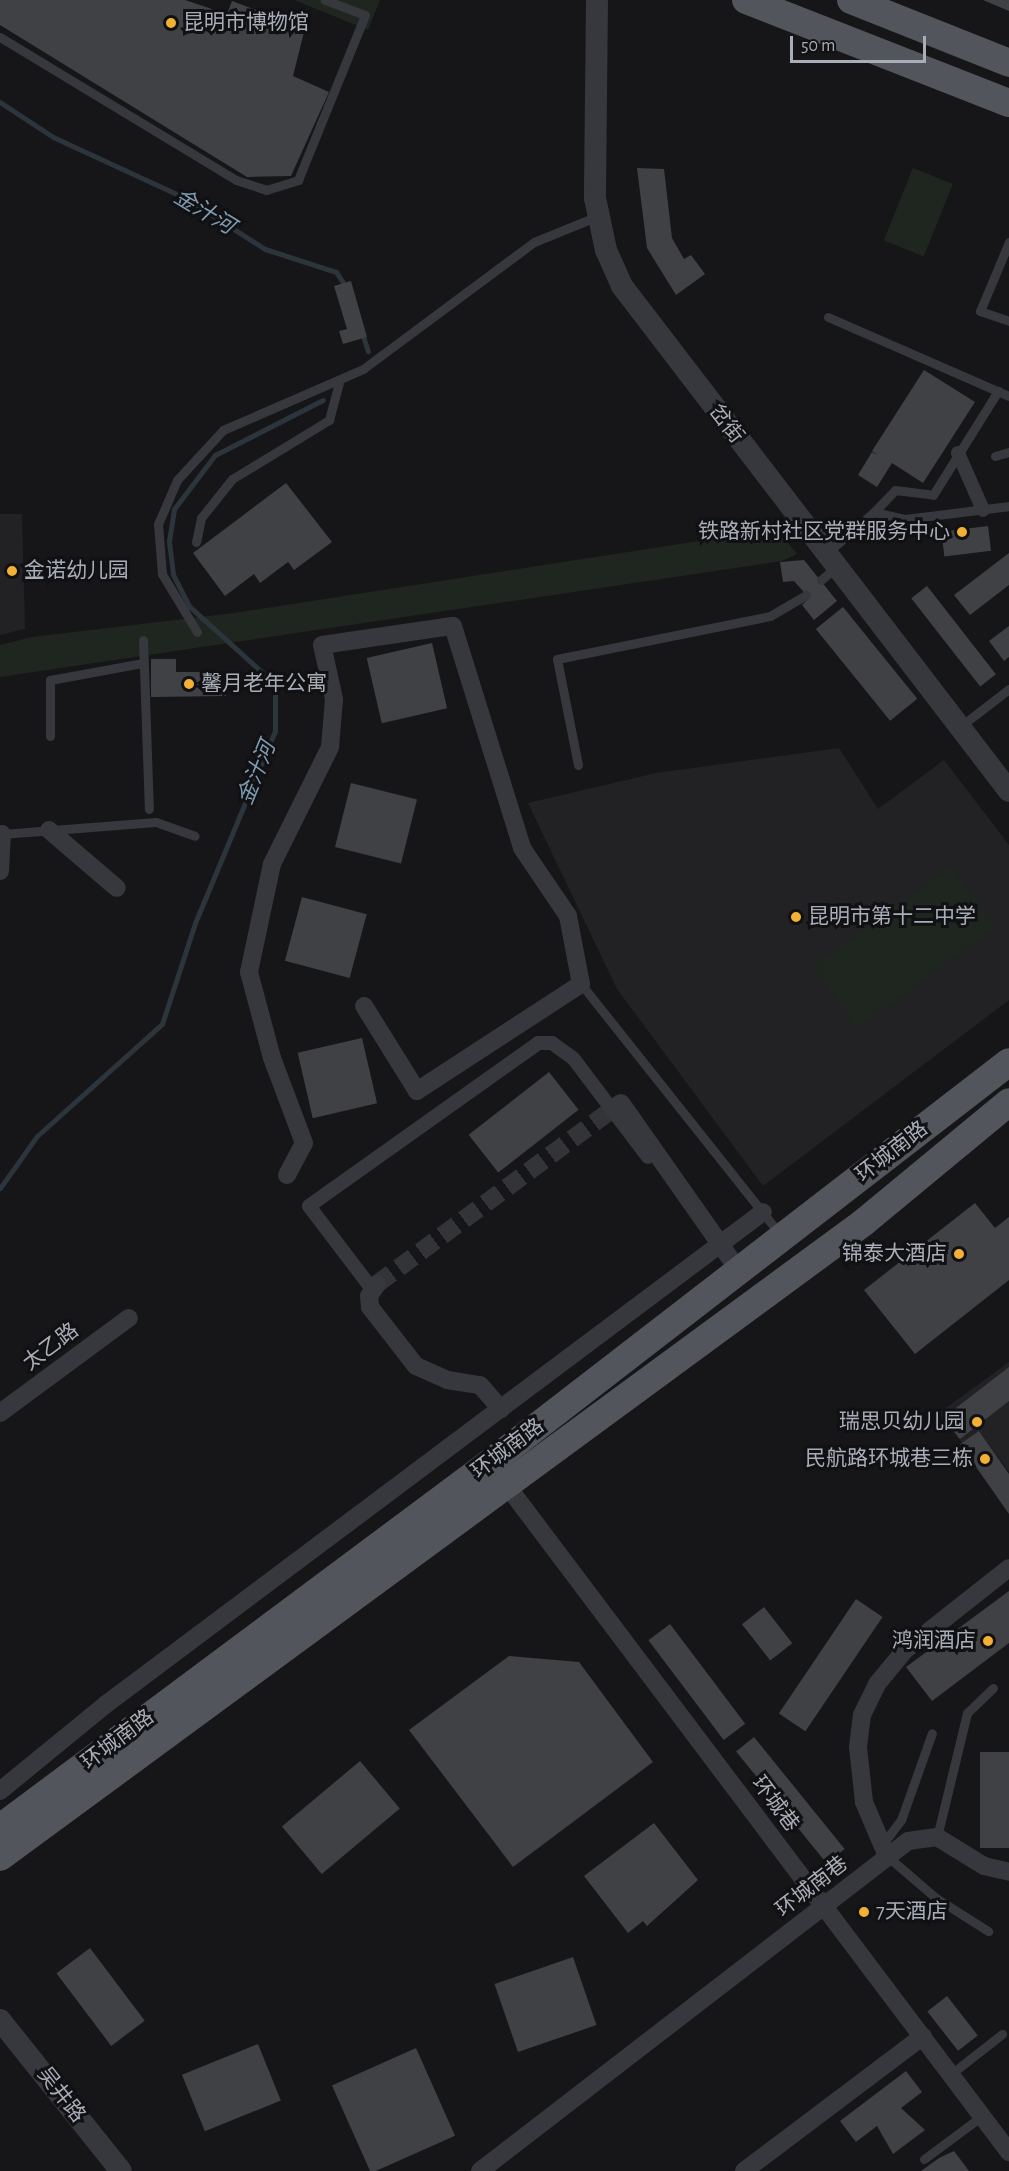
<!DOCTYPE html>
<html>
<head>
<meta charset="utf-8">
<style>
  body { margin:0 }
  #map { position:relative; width:1009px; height:2171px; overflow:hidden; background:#161618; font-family:"Alegreya Sans","Noto Sans SC",sans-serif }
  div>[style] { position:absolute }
  .built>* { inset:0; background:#222225 }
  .green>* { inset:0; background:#1e261f; transform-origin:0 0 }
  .stream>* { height:5px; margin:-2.5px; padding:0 2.5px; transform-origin:2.5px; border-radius:2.5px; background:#2c353c }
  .building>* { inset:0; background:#404145; transform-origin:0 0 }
  .minor-tunnel>* { height:18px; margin-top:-9px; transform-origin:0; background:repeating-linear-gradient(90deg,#333438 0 18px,transparent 0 27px) }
  .service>* { height:9px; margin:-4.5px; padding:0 4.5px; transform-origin:4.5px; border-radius:4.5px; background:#37383d }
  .pedestrian>* { height:14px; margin:-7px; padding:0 7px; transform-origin:7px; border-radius:7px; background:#37383d }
  .minor>* { height:18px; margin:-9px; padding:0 9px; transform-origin:9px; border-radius:9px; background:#37383d }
  .tertiary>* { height:22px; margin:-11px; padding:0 11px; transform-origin:11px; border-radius:11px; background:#37383d }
  .primary>* { height:28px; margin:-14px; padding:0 14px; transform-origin:14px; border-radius:14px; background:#53555c }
  .dots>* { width:16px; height:16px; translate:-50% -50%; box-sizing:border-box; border:3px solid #111113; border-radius:50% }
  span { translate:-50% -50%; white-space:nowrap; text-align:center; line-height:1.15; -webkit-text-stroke:6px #111113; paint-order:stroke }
  .poi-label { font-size:21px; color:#a8adb8 }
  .left { translate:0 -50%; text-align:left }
  .right { translate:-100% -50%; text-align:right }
  .street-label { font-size:21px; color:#a8adb8 }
  .water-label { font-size:22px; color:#7f9bb3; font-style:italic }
  .scale { position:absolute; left:790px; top:36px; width:136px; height:27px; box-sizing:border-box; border:3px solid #a8adb8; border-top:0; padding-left:8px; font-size:18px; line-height:21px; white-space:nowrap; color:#a8adb8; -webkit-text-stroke:4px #111113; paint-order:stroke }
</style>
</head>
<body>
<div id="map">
  <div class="built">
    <i style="clip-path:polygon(0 514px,22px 514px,25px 629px,0 635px)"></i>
    <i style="clip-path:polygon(839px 748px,878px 809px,944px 760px,1009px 845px,1009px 1000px,763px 1186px,617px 989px,528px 803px,656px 773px)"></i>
    <i style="clip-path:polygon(1009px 1362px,1009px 1472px,979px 1431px,962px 1443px,939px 1413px)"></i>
  </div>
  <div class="green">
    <i style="clip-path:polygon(294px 0,380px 0,368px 30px)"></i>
    <i style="left:913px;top:168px;width:43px;height:78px;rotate:22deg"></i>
    <i style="clip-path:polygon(777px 529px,797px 554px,782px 561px,0 677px,0 645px,32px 637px,234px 613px)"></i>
    <i style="left:951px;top:866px;width:77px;height:171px;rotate:54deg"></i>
  </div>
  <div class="stream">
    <i style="left:0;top:102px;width:64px;rotate:33.4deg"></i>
    <i style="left:53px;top:137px;width:145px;rotate:24.8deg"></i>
    <i style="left:185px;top:198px;width:95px;rotate:32.5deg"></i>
    <i style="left:265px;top:249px;width:75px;rotate:17.9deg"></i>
    <i style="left:336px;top:272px;width:18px;rotate:56deg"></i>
    <i style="left:362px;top:333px;width:19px;rotate:72deg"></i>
    <i style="left:0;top:1188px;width:64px;rotate:-54.6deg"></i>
    <i style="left:37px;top:1136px;width:168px;rotate:-41.9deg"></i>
    <i style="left:162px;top:1024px;width:106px;rotate:-71.9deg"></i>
    <i style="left:195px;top:923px;width:208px;rotate:-67.4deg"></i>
    <i style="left:275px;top:731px;width:47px;rotate:-90deg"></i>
    <i style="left:275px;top:684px;width:116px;rotate:-137.8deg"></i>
    <i style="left:189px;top:606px;width:36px;rotate:-117deg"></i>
    <i style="left:173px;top:574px;width:33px;rotate:-97deg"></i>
    <i style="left:169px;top:541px;width:32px;rotate:-81deg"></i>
    <i style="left:174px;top:509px;width:68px;rotate:-52.8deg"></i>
    <i style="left:215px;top:455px;width:121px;rotate:-27deg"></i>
  </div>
  <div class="building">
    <i style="clip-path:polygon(0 0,185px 0,227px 14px,232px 1px,305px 28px,293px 76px,329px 92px,291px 176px,247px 177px,0 25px)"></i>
    <i style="clip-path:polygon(983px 0,1009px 0,1009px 11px)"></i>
    <i style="clip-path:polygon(637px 168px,664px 169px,672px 238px,684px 259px,691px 255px,705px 274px,676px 295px,647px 248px)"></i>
    <i style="clip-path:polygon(351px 281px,367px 337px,343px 344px,339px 331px,347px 329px,334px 286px)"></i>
    <i style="clip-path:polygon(924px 370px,975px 402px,923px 483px,892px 463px,877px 487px,858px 475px,872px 452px,878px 455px,872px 451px)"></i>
    <i style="clip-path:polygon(286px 483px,332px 542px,294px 570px,288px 562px,260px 583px,254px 574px,225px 596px,193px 553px)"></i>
    <i style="left:988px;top:526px;width:25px;height:47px;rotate:83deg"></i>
    <i style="clip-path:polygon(1009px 553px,1009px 585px,970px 615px,954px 595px)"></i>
    <i style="clip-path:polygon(804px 560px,837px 601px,814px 620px,802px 605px,809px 598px,794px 581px,783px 582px,780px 562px)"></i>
    <i style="left:927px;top:586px;width:112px;height:20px;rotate:52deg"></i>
    <i style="left:843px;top:607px;width:118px;height:35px;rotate:51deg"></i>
    <i style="clip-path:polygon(1009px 626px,1009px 657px,1004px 661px,989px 641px)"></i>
    <i style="left:432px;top:643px;width:67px;height:67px;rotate:77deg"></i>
    <i style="clip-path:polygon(151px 659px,176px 659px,176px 672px,226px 672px,226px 696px,151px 697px)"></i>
    <i style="left:351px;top:783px;width:68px;height:66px;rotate:14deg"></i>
    <i style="left:302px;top:897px;width:67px;height:66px;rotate:15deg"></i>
    <i style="left:362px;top:1038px;width:67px;height:66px;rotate:77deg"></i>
    <i style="left:549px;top:1072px;width:48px;height:102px;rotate:52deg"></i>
    <i style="clip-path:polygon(975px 1203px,995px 1228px,1009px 1217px,1009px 1280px,915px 1354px,864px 1290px)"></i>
    <i style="clip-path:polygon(1009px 1367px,1009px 1401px,960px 1439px,943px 1418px)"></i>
    <i style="clip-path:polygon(979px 1431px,1009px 1474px,1009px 1514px,960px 1444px)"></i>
    <i style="clip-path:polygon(1009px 1591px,1009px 1643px,932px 1701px,906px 1667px)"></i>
    <i style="left:856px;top:1599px;width:32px;height:138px;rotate:34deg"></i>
    <i style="left:764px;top:1607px;width:46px;height:28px;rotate:52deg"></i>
    <i style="left:670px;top:1624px;width:125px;height:27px;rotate:53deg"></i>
    <i style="clip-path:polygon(509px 1656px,579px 1662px,653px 1762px,513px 1867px,409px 1730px)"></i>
    <i style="left:754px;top:1737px;width:144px;height:23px;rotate:51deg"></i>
    <i style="left:980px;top:1752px;width:29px;height:96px"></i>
    <i style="left:360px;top:1761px;width:62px;height:102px;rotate:50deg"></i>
    <i style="clip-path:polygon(654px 1823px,698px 1880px,647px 1926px,643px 1921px,628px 1933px,584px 1876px)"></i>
    <i style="left:90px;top:1948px;width:91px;height:42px;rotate:53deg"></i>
    <i style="left:573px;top:1957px;width:72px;height:83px;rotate:71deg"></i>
    <i style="left:947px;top:1996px;width:50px;height:25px;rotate:52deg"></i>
    <i style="left:258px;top:2044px;width:61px;height:82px;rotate:68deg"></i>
    <i style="left:416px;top:2048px;width:96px;height:92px;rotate:66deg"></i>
    <i style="clip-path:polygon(906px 2071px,922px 2092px,901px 2108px,925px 2130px,893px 2154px,877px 2126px,856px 2142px,840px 2121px)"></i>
    <i style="clip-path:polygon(954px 2151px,969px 2171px,921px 2171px,939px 2158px)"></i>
  </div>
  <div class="minor-tunnel">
    <i style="left:377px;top:1284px;width:304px;rotate:-36.6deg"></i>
  </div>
  <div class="service">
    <i style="left:0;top:37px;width:276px;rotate:31.2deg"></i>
    <i style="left:236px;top:180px;width:32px;rotate:18deg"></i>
    <i style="left:266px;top:190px;width:34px;rotate:-17deg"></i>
    <i style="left:298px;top:180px;width:178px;rotate:-67.9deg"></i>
    <i style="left:365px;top:15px;width:43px;rotate:-159.4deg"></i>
    <i style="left:1009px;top:242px;width:75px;rotate:112.8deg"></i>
    <i style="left:980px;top:311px;width:31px;rotate:19deg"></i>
    <i style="left:828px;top:317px;width:197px;rotate:23.6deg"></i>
    <i style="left:995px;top:456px;width:15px;rotate:-16deg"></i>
    <i style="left:874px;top:512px;width:30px;rotate:-46deg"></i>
    <i style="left:895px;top:490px;width:38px;rotate:7deg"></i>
    <i style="left:933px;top:495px;width:123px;rotate:-58deg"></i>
    <i style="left:196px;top:542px;width:25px;rotate:-78deg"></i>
    <i style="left:201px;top:518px;width:50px;rotate:-51.5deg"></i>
    <i style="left:232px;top:479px;width:114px;rotate:-31.3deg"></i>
    <i style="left:329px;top:420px;width:42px;rotate:-75deg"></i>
    <i style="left:836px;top:545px;width:50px;rotate:-41deg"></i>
    <i style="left:874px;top:512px;width:32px;rotate:13deg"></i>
    <i style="left:905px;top:519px;width:105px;rotate:-7.1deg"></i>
    <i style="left:821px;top:580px;width:20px;rotate:-41deg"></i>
    <i style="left:197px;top:632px;width:68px;rotate:-121.1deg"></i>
    <i style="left:162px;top:574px;width:50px;rotate:-94.6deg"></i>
    <i style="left:158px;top:524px;width:48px;rotate:-66.6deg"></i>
    <i style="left:177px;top:480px;width:68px;rotate:-47.4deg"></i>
    <i style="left:223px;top:430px;width:153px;rotate:-23.5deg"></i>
    <i style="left:363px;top:369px;width:213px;rotate:-36.6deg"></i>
    <i style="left:534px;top:242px;width:69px;rotate:-22.1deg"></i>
    <i style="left:143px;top:640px;width:169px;rotate:88deg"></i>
    <i style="left:970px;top:719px;width:49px;rotate:-37.6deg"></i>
    <i style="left:50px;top:736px;width:56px;rotate:-90deg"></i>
    <i style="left:50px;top:680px;width:95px;rotate:-10.4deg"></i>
    <i style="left:578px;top:765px;width:108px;rotate:-101.2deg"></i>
    <i style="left:557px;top:659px;width:217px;rotate:-11.4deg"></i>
    <i style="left:770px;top:616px;width:42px;rotate:-30.3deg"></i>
    <i style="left:2px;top:834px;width:154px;rotate:-4.5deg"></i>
    <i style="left:156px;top:822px;width:41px;rotate:19.7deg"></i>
    <i style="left:581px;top:984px;width:321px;rotate:51.5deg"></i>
    <i style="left:937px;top:1837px;width:128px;rotate:-76.4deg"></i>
    <i style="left:967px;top:1713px;width:36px;rotate:-44deg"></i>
    <i style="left:882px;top:1845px;width:31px;rotate:-53deg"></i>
    <i style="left:901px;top:1820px;width:92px;rotate:-70.4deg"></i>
    <i style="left:887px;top:1856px;width:65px;rotate:40.6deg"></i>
    <i style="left:936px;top:1898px;width:62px;rotate:32.4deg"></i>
    <i style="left:951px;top:2074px;width:65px;rotate:-38.1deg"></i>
    <i style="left:924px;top:2159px;width:72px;rotate:-36.6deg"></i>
  </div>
  <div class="pedestrian">
    <i style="left:958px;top:453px;width:62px;rotate:66.3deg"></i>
    <i style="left:372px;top:1289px;width:104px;rotate:-127.2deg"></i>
    <i style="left:309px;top:1206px;width:281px;rotate:-35.4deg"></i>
    <i style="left:538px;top:1043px;width:14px"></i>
    <i style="left:552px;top:1043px;width:26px;rotate:36deg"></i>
    <i style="left:573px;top:1058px;width:124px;rotate:52.9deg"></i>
  </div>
  <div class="minor">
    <i style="left:49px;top:830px;width:89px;rotate:40.5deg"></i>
    <i style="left:0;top:871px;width:37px;rotate:-87deg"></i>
    <i style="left:621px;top:1103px;width:205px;rotate:54.9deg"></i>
    <i style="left:287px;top:1175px;width:36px;rotate:-62deg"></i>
    <i style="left:304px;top:1143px;width:91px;rotate:-110.6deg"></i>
    <i style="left:272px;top:1058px;width:89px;rotate:-105deg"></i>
    <i style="left:249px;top:972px;width:110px;rotate:-78deg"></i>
    <i style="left:272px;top:864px;width:131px;rotate:-63.6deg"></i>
    <i style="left:330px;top:747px;width:48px;rotate:-85.2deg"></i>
    <i style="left:334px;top:699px;width:55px;rotate:-102.5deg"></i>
    <i style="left:322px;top:645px;width:132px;rotate:-8.3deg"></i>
    <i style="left:453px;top:626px;width:232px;rotate:72.7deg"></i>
    <i style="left:522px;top:848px;width:82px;rotate:55.9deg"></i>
    <i style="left:568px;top:916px;width:69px;rotate:79.2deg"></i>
    <i style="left:581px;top:984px;width:196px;rotate:146.9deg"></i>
    <i style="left:417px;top:1091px;width:100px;rotate:-121.9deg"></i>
    <i style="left:377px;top:1284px;width:14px;rotate:124deg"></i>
    <i style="left:369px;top:1296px;width:11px;rotate:85deg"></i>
    <i style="left:370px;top:1307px;width:75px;rotate:52.1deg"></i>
    <i style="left:416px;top:1366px;width:34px;rotate:24deg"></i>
    <i style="left:447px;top:1380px;width:33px;rotate:9deg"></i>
    <i style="left:480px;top:1385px;width:32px;rotate:49deg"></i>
    <i style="left:0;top:1413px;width:160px;rotate:-36.4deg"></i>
    <i style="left:505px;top:1483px;width:838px;rotate:53.01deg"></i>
    <i style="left:0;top:1791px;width:136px;rotate:-39.3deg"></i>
    <i style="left:105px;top:1705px;width:822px;rotate:-36.84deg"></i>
    <i style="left:887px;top:1856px;width:59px;rotate:-113.1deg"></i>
    <i style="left:864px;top:1802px;width:55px;rotate:-96.2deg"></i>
    <i style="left:858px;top:1747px;width:32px;rotate:-83deg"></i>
    <i style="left:862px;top:1715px;width:34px;rotate:-64deg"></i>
    <i style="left:877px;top:1684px;width:44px;rotate:-50.5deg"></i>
    <i style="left:905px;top:1650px;width:132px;rotate:-38.3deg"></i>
    <i style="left:480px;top:2171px;width:540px;rotate:-37.63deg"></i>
    <i style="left:908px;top:1841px;width:29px;rotate:-8deg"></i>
    <i style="left:937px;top:1837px;width:55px;rotate:31.7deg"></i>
    <i style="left:984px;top:1866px;width:26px;rotate:13deg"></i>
    <i style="left:744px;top:2171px;width:224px;rotate:-37deg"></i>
  </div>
  <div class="tertiary">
    <i style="left:597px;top:0;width:198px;rotate:90.6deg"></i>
    <i style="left:595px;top:198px;width:53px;rotate:78.1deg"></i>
    <i style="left:606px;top:250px;width:39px;rotate:66deg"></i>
    <i style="left:622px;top:286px;width:636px;rotate:52.54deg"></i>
    <i style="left:0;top:2020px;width:193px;rotate:51.3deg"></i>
  </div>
  <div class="primary">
    <i style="left:746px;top:0;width:282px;rotate:21.4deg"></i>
    <i style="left:851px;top:0;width:170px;rotate:21.7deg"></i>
    <i style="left:0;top:1828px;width:617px;rotate:-36.7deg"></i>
    <i style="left:495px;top:1459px;width:649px;rotate:-37.68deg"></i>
    <i style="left:0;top:1857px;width:1072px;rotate:-36.31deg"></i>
    <i style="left:864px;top:1222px;width:188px;rotate:-39.6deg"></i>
  </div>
  <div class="dots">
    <i style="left:171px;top:23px;background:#f2b134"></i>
    <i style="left:962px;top:532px;background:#f2b134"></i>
    <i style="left:12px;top:571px;background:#f2b134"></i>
    <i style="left:189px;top:684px;background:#f2b134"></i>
    <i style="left:796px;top:917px;background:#f2b134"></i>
    <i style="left:959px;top:1254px;background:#f2b134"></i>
    <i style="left:977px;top:1422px;background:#f2b134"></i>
    <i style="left:985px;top:1459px;background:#f2b134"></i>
    <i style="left:988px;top:1641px;background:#f2b134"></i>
    <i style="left:864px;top:1912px;background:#f2b134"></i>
  </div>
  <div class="poi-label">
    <span class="left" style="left:183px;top:23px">昆明市博物馆</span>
    <span class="right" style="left:950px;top:532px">铁路新村社区党群服务中心</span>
    <span class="left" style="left:24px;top:571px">金诺幼儿园</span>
    <span class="left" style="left:201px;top:684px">馨月老年公寓</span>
    <span class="left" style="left:808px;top:917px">昆明市第十二中学</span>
    <span class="right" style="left:947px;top:1254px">锦泰大酒店</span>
    <span class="right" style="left:965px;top:1422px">瑞思贝幼儿园</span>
    <span class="right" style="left:973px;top:1459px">民航路环城巷三栋</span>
    <span class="right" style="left:976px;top:1641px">鸿润酒店</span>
    <span class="left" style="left:876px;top:1912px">7天酒店</span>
  </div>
  <div class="street-label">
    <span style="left:726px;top:424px;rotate:52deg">岔街</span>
    <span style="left:892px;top:1152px;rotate:-38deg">环城南路</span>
    <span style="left:51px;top:1347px;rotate:-37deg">太乙路</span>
    <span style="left:508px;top:1449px;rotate:-37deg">环城南路</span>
    <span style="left:118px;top:1740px;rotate:-37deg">环城南路</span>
    <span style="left:775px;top:1804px;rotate:53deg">环城巷</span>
    <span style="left:812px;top:1887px;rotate:-38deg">环城南巷</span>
    <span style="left:61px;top:2095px;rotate:52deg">吴井路</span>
  </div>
  <div class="water-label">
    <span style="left:204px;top:212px;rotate:31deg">金汁河</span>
    <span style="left:257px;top:773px;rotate:-68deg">金汁河</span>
  </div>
  <div class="scale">50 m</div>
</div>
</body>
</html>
